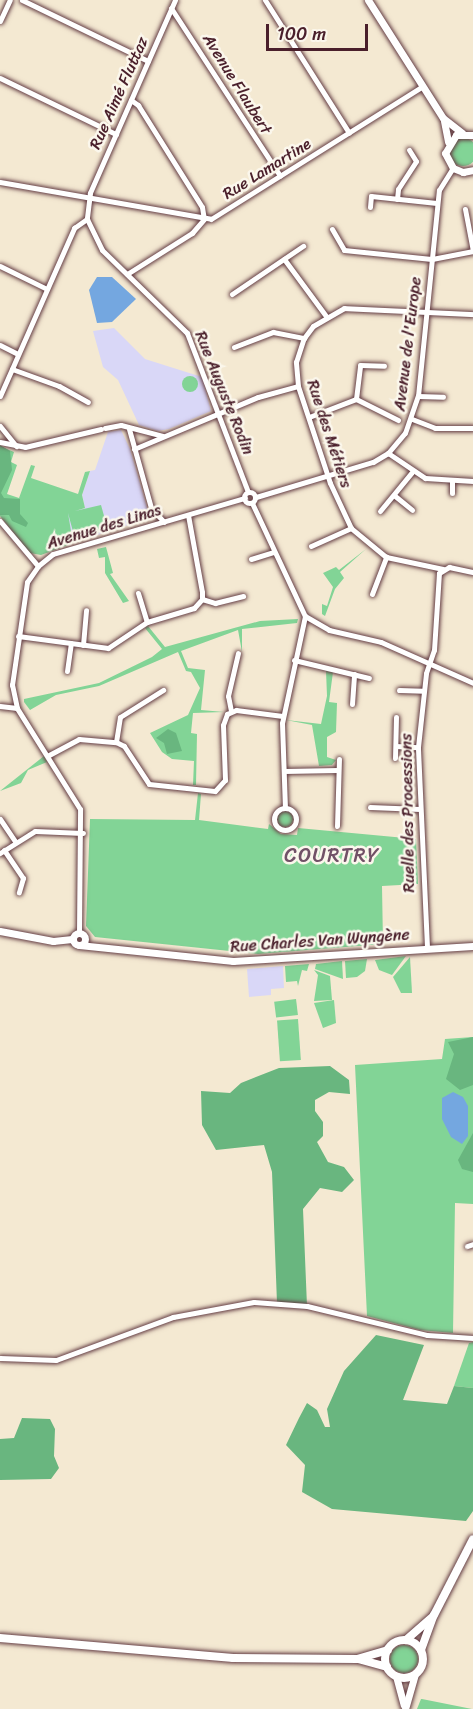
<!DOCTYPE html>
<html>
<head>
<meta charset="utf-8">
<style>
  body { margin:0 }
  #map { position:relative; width:473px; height:1709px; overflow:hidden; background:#f4e9d2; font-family:Sriracha,sans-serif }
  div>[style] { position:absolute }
  .built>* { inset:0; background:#d9d7f7 }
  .green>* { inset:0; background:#82d496; transform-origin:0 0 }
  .round { border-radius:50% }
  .forest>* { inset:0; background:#69b67f }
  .water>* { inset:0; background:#74a7e0 }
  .roads { filter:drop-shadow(0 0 2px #643d44) drop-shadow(0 0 2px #643d44) }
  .minor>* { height:5px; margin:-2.5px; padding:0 2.5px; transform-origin:2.5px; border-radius:2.5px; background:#fff }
  .minor>.ring { margin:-2.5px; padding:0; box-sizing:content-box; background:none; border:5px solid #fff; border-radius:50% }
  .tertiary>* { height:7px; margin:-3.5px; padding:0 3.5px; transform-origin:3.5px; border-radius:3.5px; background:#fff }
  .tertiary>.ring { margin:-3.5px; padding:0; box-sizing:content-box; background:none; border:7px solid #fff; border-radius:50% }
  .secondary>* { height:8px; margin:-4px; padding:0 4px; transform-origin:4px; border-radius:4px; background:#fff }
  .secondary>.ring { margin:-4px; padding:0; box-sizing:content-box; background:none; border:8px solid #fff; border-radius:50% }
  span { translate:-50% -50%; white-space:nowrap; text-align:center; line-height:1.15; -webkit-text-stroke:5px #fbf7ec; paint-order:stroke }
  .street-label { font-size:16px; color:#4a1f2b }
  .quarter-label { font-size:20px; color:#715167; letter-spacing:1.5px }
  .scale { position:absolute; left:266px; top:24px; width:102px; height:27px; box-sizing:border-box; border:3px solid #4a1f2b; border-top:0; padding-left:8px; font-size:18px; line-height:21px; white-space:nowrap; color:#4a1f2b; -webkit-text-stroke:4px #fbf7ec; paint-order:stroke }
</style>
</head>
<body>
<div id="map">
  <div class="built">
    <i style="clip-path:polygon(114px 328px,145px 359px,202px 377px,211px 411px,169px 429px,158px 431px,139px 425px,118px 380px,103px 367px,93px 331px)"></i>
    <i style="clip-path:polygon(121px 430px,130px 449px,148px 511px,147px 519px,73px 543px,67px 513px,85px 508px,82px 495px,90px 471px,95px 470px,108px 432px)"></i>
    <i style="clip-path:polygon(283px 966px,284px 988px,271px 989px,271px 995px,249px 997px,247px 969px)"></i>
  </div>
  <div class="green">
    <i class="round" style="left:449px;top:138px;width:28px;height:28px"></i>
    <i class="round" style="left:182px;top:376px;width:16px;height:16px"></i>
    <i style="clip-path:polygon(0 446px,14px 452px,11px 462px,17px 465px,7px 494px,19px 498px,31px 465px,35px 466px,31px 478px,78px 494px,85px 472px,90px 471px,82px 495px,85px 508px,75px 511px,101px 505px,108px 530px,75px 539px,68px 513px,73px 543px,41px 555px,30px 553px,0 516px)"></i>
    <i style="clip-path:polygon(106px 547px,113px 573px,110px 574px,129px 601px,123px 603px,105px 573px,105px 557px,99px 558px,97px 549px)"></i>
    <i style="clip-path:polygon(366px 549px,340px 572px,344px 578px,335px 589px,325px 616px,322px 614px,322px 604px,327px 606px,333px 587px,323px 573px,336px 567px,339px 570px)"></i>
    <i style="clip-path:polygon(298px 619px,297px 623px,242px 629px,242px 652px,238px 630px,181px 651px,188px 668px,205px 670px,201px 710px,224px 712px,193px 713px,191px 733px,197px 734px,196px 785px,193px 785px,194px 761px,172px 759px,162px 752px,150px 733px,188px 715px,200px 688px,191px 672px,186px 671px,178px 652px,99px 686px,56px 695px,30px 710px,24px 702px,24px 699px,99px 683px,152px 657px,162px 649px,145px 628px,148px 626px,165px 647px,260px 621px)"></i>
    <i style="clip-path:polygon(326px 671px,333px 672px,329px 702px,337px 703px,336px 732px,327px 737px,327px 757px,336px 760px,332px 765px,319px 766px,312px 725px,286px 720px,321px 724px,327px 696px)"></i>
    <i style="clip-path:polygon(44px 756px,47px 762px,28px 770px,21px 783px,0 791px)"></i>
    <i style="clip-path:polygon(198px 793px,201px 794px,199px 820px,268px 829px,269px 824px,281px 834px,297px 835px,298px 828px,416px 839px,418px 884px,382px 886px,383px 944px,258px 954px,95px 937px,86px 926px,90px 819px,195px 820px)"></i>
    <i class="round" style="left:277px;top:811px;width:16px;height:16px"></i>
    <i style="clip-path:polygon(406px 956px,392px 975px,379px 970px,375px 960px)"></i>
    <i style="clip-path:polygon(410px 957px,412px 993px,401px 993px,393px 977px)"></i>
    <i style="clip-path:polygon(367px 959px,365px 971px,357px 977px,346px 978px,345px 961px)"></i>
    <i style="clip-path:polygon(342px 961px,343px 979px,315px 969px,316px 964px)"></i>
    <i style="clip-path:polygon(309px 964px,307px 971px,302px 970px,298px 986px,297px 981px,286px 982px,285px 966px)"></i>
    <i style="clip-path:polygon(314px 970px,330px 976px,332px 1000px,314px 1001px,318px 975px)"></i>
    <i style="left:296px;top:999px;width:16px;height:22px;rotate:83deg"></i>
    <i style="clip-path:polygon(334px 1000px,336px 1023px,323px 1028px,314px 1003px)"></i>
    <i style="left:298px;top:1019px;width:41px;height:21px;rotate:86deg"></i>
    <i style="clip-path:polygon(473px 1037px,473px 1204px,455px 1203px,453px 1333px,420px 1330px,367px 1316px,355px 1065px,442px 1059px,445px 1039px)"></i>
    <i style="clip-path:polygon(473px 1342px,473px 1388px,454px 1386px,469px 1343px)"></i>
    <i class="round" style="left:390px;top:1645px;width:28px;height:28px"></i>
    <i style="clip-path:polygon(421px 1699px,422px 1699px,472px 1709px,417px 1709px)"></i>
  </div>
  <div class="forest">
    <i style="clip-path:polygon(0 445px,10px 451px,12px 470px,1px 493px,4px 498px,20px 499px,20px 514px,28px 523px,26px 527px,12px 521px,9px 515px,0 515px)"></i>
    <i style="clip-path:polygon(168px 729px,176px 733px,182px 751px,167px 754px,164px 743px,156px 738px)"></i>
    <i style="clip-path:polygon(473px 1037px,473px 1085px,460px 1090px,446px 1079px,454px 1054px,448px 1042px)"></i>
    <i style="clip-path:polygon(330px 1066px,349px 1080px,350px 1094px,329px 1092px,315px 1100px,315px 1111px,323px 1122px,323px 1136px,317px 1142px,328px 1162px,344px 1167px,354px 1180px,342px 1192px,320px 1188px,303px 1209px,307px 1306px,277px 1303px,272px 1172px,264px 1145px,216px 1150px,202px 1125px,201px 1091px,230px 1093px,241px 1083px,279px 1068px)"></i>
    <i style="clip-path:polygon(473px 1133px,473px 1172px,462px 1169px,458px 1160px)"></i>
    <i style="clip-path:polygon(376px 1335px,424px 1345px,403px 1400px,447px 1404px,454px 1386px,473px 1388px,473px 1511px,466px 1521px,332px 1509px,302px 1492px,305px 1465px,286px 1445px,299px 1418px,307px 1403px,317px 1410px,325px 1427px,330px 1427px,327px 1409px,344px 1371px)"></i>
    <i style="clip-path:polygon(22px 1418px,50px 1419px,55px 1429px,54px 1456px,59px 1468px,51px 1479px,0 1480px,0 1439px,14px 1438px)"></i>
  </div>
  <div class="water">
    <i style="clip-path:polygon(97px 277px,112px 277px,136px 299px,112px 322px,97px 323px,89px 290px)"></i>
    <i style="clip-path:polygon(453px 1092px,463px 1097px,468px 1106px,468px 1136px,462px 1144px,451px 1137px,442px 1119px,442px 1098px)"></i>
  </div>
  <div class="roads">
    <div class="minor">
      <i style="left:22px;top:0;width:140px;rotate:25.8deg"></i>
      <i style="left:175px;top:0;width:211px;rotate:113.8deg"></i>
      <i style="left:90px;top:193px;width:26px;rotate:97deg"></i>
      <i style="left:87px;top:219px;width:34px;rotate:64deg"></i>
      <i style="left:102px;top:250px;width:119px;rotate:44.3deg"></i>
      <i style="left:187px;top:333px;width:170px;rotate:69deg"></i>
      <i style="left:265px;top:0;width:157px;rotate:57.7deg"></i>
      <i style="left:171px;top:8px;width:200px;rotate:57deg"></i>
      <i style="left:0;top:21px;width:23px;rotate:-65deg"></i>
      <i style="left:0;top:78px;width:129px;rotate:25.8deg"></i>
      <i style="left:131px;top:100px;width:9px;rotate:36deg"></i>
      <i style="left:138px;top:105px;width:120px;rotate:57.9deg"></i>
      <i style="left:202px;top:207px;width:12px;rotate:81deg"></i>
      <i style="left:0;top:182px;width:214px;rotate:9.9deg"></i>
      <i style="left:211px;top:219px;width:250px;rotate:-32.1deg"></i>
      <i style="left:397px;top:199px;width:10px;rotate:-84deg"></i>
      <i style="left:398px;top:189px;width:33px;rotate:-57deg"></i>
      <i style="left:416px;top:161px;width:13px;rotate:-122deg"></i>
      <i style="left:370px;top:207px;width:11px;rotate:-85deg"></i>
      <i style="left:371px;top:196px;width:66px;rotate:6.1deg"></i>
      <i style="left:465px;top:209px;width:43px;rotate:79.2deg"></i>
      <i style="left:332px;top:229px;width:24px;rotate:60deg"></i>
      <i style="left:344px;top:250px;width:88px;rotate:5.8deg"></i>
      <i style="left:432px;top:259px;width:42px;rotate:-11deg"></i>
      <i style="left:284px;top:259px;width:71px;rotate:53.6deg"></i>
      <i style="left:0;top:266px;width:52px;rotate:26.1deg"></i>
      <i style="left:127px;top:274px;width:77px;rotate:-32.2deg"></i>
      <i style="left:192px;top:233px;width:18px;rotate:-49deg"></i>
      <i style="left:232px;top:294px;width:86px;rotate:-34.1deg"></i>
      <i style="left:0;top:345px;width:20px;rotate:27deg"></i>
      <i style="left:234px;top:347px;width:42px;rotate:-21deg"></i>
      <i style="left:273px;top:332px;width:32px;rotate:11deg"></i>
      <i style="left:12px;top:369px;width:50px;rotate:19.9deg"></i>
      <i style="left:59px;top:386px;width:33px;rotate:29deg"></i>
      <i style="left:0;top:396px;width:184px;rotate:-66.2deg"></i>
      <i style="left:74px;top:228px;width:16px;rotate:-35deg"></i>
      <i style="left:418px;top:396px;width:25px;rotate:2deg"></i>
      <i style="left:356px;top:399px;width:47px;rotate:26.6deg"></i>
      <i style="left:309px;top:417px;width:50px;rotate:-21deg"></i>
      <i style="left:356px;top:399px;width:34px;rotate:-83deg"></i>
      <i style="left:360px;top:365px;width:24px;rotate:2deg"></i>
      <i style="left:412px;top:419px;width:25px;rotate:21deg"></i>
      <i style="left:435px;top:428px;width:38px"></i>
      <i style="left:0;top:426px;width:26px;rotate:51deg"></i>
      <i style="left:105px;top:428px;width:16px;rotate:-11deg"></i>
      <i style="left:121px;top:425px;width:43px;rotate:14.7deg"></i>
      <i style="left:129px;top:429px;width:82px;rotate:74.4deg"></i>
      <i style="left:151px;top:508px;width:19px;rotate:47deg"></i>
      <i style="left:0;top:442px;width:25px;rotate:11deg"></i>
      <i style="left:25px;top:447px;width:78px;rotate:-13.3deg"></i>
      <i style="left:134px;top:449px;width:134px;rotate:-22.8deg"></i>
      <i style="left:258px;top:397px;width:41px;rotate:-15.4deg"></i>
      <i style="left:388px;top:453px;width:45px;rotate:34deg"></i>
      <i style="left:425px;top:478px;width:48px;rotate:3.6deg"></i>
      <i style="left:452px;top:481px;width:12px;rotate:90deg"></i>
      <i class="ring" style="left:244.5px;top:492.5px;width:6px;height:6px"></i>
      <i style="left:395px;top:496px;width:22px;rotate:39deg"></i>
      <i style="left:256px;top:497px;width:122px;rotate:-16.7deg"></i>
      <i style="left:373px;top:462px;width:17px;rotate:-31deg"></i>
      <i style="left:388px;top:453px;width:26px;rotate:-50deg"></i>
      <i style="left:405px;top:433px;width:39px;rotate:-71deg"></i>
      <i style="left:418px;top:396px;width:207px;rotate:-84.2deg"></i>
      <i style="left:439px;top:190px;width:26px;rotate:-58deg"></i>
      <i style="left:252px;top:503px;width:125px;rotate:64.9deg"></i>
      <i style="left:305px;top:616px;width:109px;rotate:102.1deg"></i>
      <i style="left:282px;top:723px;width:85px;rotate:88deg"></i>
      <i style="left:380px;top:511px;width:50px;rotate:-50.6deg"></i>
      <i style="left:0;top:521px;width:59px;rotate:49.8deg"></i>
      <i style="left:311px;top:546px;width:44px;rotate:-24.2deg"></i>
      <i style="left:251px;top:559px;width:24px;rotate:-17deg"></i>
      <i style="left:443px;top:569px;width:58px;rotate:-168.1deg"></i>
      <i style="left:386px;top:557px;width:45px;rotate:-140.4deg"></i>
      <i style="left:351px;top:528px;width:50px;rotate:-115deg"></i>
      <i style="left:330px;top:483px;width:102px;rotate:-108.3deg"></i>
      <i style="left:298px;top:386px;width:24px;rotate:-95deg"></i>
      <i style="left:296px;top:362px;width:25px;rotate:-72deg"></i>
      <i style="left:304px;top:338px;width:15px;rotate:-53deg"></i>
      <i style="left:313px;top:326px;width:36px;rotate:-30deg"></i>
      <i style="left:344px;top:308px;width:129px;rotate:2.7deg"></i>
      <i style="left:138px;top:593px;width:30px;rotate:73deg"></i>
      <i style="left:372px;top:594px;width:40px;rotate:-69deg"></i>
      <i style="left:202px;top:599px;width:14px;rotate:17deg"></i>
      <i style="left:215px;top:603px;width:29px;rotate:-14deg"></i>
      <i style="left:305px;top:616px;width:28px;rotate:30deg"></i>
      <i style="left:329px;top:630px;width:53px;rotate:13deg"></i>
      <i style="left:381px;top:642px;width:101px;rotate:24deg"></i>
      <i style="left:18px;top:636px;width:91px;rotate:7.6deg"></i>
      <i style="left:108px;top:648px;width:47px;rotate:-33.7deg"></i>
      <i style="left:147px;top:622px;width:49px;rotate:-16.6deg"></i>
      <i style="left:194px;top:608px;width:12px;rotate:-48deg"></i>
      <i style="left:202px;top:599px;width:7px;rotate:-90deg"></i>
      <i style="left:202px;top:592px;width:78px;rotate:-100.3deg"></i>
      <i style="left:83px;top:645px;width:35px;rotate:-85deg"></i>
      <i style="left:294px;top:660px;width:77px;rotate:13.5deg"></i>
      <i style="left:67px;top:671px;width:28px;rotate:-82deg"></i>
      <i style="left:399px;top:690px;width:24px;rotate:2deg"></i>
      <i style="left:352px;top:704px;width:30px;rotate:-86deg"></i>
      <i style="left:0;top:706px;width:17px;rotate:7deg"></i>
      <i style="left:231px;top:711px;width:15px;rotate:-101deg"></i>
      <i style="left:228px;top:696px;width:44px;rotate:-76.9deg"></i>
      <i style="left:116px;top:742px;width:25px;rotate:-81deg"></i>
      <i style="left:120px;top:717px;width:51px;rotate:-32.1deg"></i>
      <i style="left:396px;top:746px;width:22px;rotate:3deg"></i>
      <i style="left:49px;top:755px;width:34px;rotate:-28deg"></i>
      <i style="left:79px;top:739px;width:37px;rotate:5deg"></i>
      <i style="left:116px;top:742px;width:9px;rotate:27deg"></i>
      <i style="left:124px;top:746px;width:45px;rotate:56.7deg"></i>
      <i style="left:149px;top:784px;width:66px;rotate:6.1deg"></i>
      <i style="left:215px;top:791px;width:15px;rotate:-48deg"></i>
      <i style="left:225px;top:780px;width:55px;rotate:-92.1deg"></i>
      <i style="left:223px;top:725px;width:12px;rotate:-70deg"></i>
      <i style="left:227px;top:714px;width:10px;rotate:-24deg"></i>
      <i style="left:236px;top:710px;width:47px;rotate:7.3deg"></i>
      <i style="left:395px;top:758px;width:41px;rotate:-88.6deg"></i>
      <i style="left:284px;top:771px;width:54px;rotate:-1.1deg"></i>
      <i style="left:370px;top:807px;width:50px;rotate:2.3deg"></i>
      <i class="ring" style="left:274px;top:808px;width:17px;height:17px"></i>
      <i style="left:0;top:819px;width:27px;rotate:56deg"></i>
      <i style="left:337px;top:826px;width:67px;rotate:-88.3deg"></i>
      <i style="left:4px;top:850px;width:34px;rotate:56deg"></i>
      <i style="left:23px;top:878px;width:15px;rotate:106deg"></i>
      <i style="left:0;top:853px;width:41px;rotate:-32.2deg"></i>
      <i style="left:35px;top:831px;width:48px;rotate:2.4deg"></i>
      <i style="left:79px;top:933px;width:124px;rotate:-89.5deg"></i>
      <i style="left:80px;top:809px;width:119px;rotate:-122deg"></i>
      <i style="left:17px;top:708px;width:24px;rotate:-102deg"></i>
      <i style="left:12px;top:685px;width:104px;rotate:-81.7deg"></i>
      <i style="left:27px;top:582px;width:19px;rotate:-55deg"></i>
      <i style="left:38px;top:566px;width:19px;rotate:-39deg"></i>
      <i style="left:53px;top:554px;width:200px;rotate:-16.3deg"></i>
      <i style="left:427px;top:947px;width:200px;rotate:-92.6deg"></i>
      <i style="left:418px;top:747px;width:74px;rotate:-83.8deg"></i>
      <i style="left:426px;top:673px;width:24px;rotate:-71deg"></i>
      <i style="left:434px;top:650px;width:77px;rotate:-86.3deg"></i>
      <i style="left:439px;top:573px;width:12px;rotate:-31deg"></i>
      <i style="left:449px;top:567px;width:25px;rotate:12deg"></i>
      <i style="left:467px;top:1246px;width:6px;rotate:-18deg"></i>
      <i style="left:0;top:1358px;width:56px;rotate:2deg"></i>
      <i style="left:56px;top:1360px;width:125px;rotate:-20.2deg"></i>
      <i style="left:173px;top:1317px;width:82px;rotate:-10.5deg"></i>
      <i style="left:254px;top:1302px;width:53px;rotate:4.3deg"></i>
      <i style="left:307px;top:1306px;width:123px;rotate:13.6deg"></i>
      <i style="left:427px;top:1335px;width:46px;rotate:3.7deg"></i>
    </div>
    <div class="tertiary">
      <i style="left:368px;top:0;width:140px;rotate:57.6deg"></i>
      <i style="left:443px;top:118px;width:24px;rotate:38deg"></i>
      <i style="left:444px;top:121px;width:21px;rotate:79deg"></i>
      <i style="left:473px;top:135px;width:17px;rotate:180deg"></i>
      <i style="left:456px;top:135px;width:21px;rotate:121deg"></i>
      <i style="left:445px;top:153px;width:17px;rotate:62deg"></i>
      <i style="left:453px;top:168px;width:11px;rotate:22deg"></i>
      <i style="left:463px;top:172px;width:10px;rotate:-11deg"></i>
      <i style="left:0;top:931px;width:54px;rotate:10.7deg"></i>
      <i style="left:53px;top:941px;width:19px;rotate:-6deg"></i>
      <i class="ring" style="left:73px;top:933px;width:5px;height:5px"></i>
      <i style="left:79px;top:945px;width:155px;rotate:5.9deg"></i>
      <i style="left:233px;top:961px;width:240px;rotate:-3.6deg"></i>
      <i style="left:396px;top:1676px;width:30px;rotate:75deg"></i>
      <i style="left:405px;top:1709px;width:35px;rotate:-74deg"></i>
    </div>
    <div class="secondary">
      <i style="left:0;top:1638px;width:234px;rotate:4.9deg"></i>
      <i style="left:233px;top:1658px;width:124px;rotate:0.5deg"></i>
      <i style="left:357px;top:1659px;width:32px;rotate:-16deg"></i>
      <i style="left:406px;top:1640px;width:33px;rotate:-41deg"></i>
      <i class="ring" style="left:385px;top:1640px;width:30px;height:30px"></i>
      <i style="left:421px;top:1650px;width:37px;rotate:-70deg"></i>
      <i style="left:434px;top:1615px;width:85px;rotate:-62.8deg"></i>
      <i style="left:358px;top:1659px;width:30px;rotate:15deg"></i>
    </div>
  </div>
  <div class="street-label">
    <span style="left:237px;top:84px;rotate:58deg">Avenue Flaubert</span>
    <span style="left:119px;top:93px;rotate:-66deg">Rue Aimé Fluttaz</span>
    <span style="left:267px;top:169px;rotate:-32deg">Rue Lamartine</span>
    <span style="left:408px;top:344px;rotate:-83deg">Avenue de l'Europe</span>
    <span style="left:224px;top:393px;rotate:68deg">Rue Auguste Rodin</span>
    <span style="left:329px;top:434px;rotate:72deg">Rue des Métiers</span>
    <span style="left:104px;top:527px;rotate:-17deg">Avenue des Linas</span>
    <span style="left:408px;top:813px;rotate:-91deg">Ruelle des Processions</span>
    <span style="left:320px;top:941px;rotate:-4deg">Rue Charles Van Wyngène</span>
  </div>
  <div class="quarter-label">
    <span style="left:332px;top:855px">COURTRY</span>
  </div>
  <div class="scale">100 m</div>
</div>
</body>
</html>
